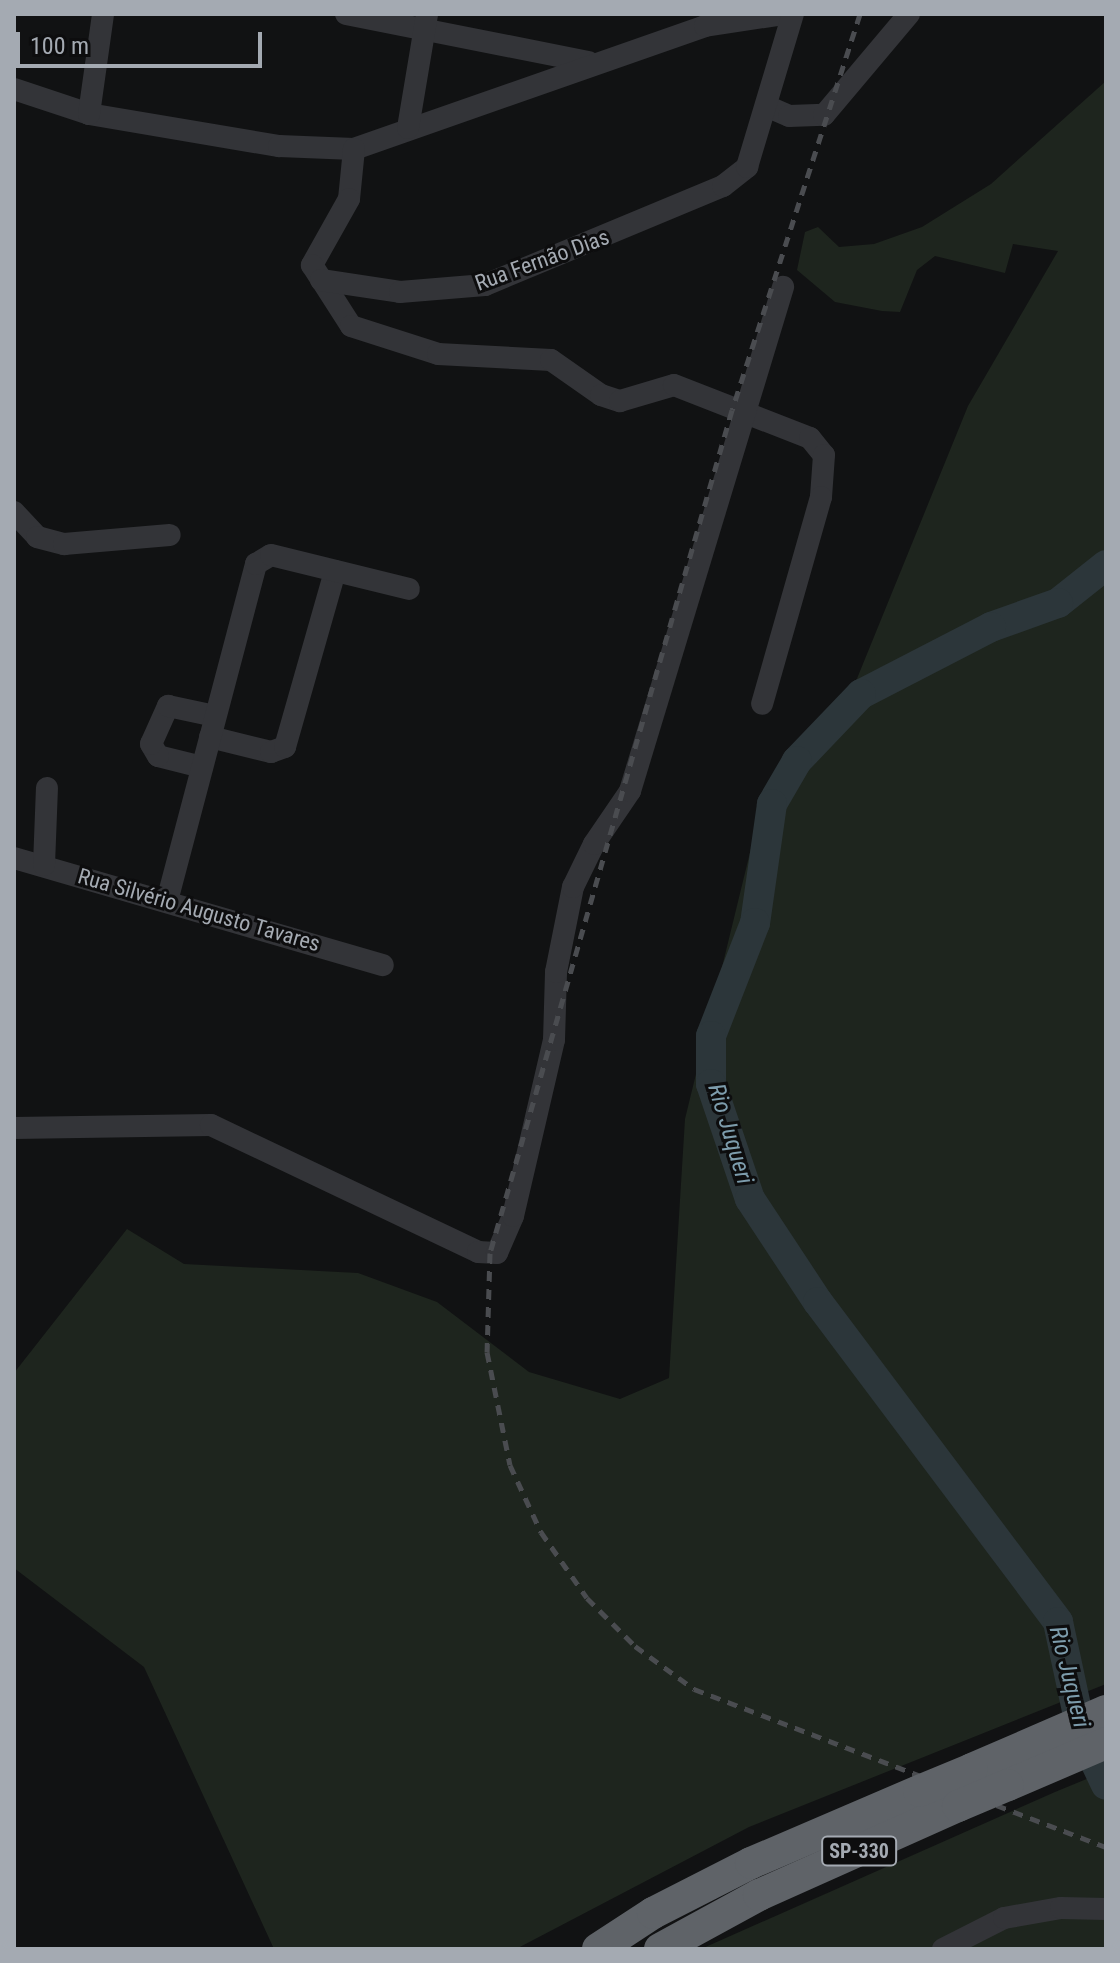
<!DOCTYPE html>
<html>
<head>
<meta charset="utf-8">
<style>
  body { margin:0 }
  #map { position:relative; width:1120px; height:1963px; overflow:hidden; background:#111213; font-family:"Roboto Condensed",sans-serif }
  div>[style] { position:absolute }
  .green>* { inset:0; background:#1e251e }
  .river>* { height:30px; margin:-15px; padding:0 15px; transform-origin:15px; border-radius:15px; background:#2c363a }
  .minor>* { height:22px; margin:-11px; padding:0 11px; transform-origin:11px; border-radius:11px; background:#333438 }
  .highway>* { height:32px; margin:-16px; padding:0 16px; transform-origin:16px; border-radius:16px; background:#5f6368 }
  .rail>* { height:5px; margin-top:-2.5px; transform-origin:0; background:repeating-linear-gradient(90deg,#4a4c50 0 10px,transparent 0 18px) }
  .highway-bridge>* { height:32px; margin:-16px; padding:0 16px; transform-origin:16px; border-radius:16px; background:#5f6368 }
  span { translate:-50% -50%; white-space:nowrap; text-align:center; line-height:1.15; -webkit-text-stroke:6px #0d0d0e; paint-order:stroke }
  .shield-label span { padding:2px 6px; background:#0d0d0e; border:2px solid; border-radius:6px; -webkit-text-stroke-width:0 }
  .shield-label { font-size:20px; color:#a4aab2; font-weight:700 }
  .street-label { font-size:22px; color:#a4aab2 }
  .water-label { font-size:24px; color:#7d9cac; font-style:italic }
  .frame { position:absolute; inset:0; border:16px solid #a4aab2; pointer-events:none }
  .scale { position:absolute; left:16px; top:32px; width:246px; height:36px; box-sizing:border-box; border:4px solid #a4aab2; border-top:0; padding-left:10px; font-size:24px; line-height:28px; white-space:nowrap; color:#a4aab2; -webkit-text-stroke:6px #0d0d0e; paint-order:stroke }
</style>
</head>
<body>
<div id="map">
  <div class="green">
    <i style="clip-path:polygon(1106px 81px,1106px 1684px,749px 1827px,516px 1949px,274px 1949px,144px 1667px,14px 1568px,14px 1373px,127px 1229px,184px 1264px,358px 1273px,437px 1302px,529px 1372px,620px 1399px,669px 1378px,685px 1119px,763px 799px,856px 681px,968px 406px,1058px 251px,1013px 244px,1005px 273px,935px 256px,917px 270px,900px 312px,882px 311px,835px 302px,797px 270px,805px 232px,818px 227px,839px 247px,874px 244px,922px 227px,991px 184px)"></i>
    <i style="clip-path:polygon(1106px 1771px,1106px 1949px,701px 1949px,1055px 1792px)"></i>
  </div>
  <div class="river">
    <i style="left:1106px;top:565px;width:61px;rotate:141.6deg"></i>
    <i style="left:1058px;top:603px;width:71px;rotate:160.3deg"></i>
    <i style="left:991px;top:627px;width:146px;rotate:152.7deg"></i>
    <i style="left:861px;top:694px;width:93px;rotate:133.7deg"></i>
    <i style="left:797px;top:761px;width:50px;rotate:120.2deg"></i>
    <i style="left:772px;top:804px;width:120px;rotate:98.1deg"></i>
    <i style="left:755px;top:923px;width:121px;rotate:111.3deg"></i>
    <i style="left:711px;top:1036px;width:48px;rotate:90deg"></i>
    <i style="left:711px;top:1084px;width:121px;rotate:71.3deg"></i>
    <i style="left:750px;top:1199px;width:123px;rotate:56.6deg"></i>
    <i style="left:818px;top:1302px;width:400px;rotate:53.1deg"></i>
    <i style="left:1058px;top:1622px;width:115px;rotate:77.9deg"></i>
    <i style="left:1082px;top:1734px;width:56px;rotate:64.8deg"></i>
  </div>
  <div class="minor">
    <i style="left:346px;top:14px;width:247px;rotate:11.2deg"></i>
    <i style="left:14px;top:89px;width:79px;rotate:18.4deg"></i>
    <i style="left:89px;top:114px;width:193px;rotate:9.6deg"></i>
    <i style="left:279px;top:146px;width:75px;rotate:2.3deg"></i>
    <i style="left:354px;top:149px;width:372px;rotate:-19.3deg"></i>
    <i style="left:705px;top:26px;width:79px;rotate:-8.7deg"></i>
    <i style="left:766px;top:106px;width:25px;rotate:23deg"></i>
    <i style="left:789px;top:116px;width:35px;rotate:-2deg"></i>
    <i style="left:824px;top:115px;width:132px;rotate:-49.9deg"></i>
    <i style="left:89px;top:114px;width:101px;rotate:-82deg"></i>
    <i style="left:408px;top:128px;width:115px;rotate:-80.5deg"></i>
    <i style="left:354px;top:149px;width:50px;rotate:95.7deg"></i>
    <i style="left:349px;top:199px;width:76px;rotate:119.3deg"></i>
    <i style="left:312px;top:265px;width:72px;rotate:57.4deg"></i>
    <i style="left:351px;top:326px;width:91px;rotate:17.8deg"></i>
    <i style="left:438px;top:354px;width:113px;rotate:3deg"></i>
    <i style="left:551px;top:360px;width:61px;rotate:35deg"></i>
    <i style="left:601px;top:395px;width:20px;rotate:18deg"></i>
    <i style="left:620px;top:401px;width:56px;rotate:-16.5deg"></i>
    <i style="left:674px;top:385px;width:146px;rotate:21.3deg"></i>
    <i style="left:810px;top:438px;width:22px;rotate:51deg"></i>
    <i style="left:824px;top:455px;width:42px;rotate:94.1deg"></i>
    <i style="left:821px;top:497px;width:215px;rotate:105.9deg"></i>
    <i style="left:321px;top:280px;width:80px;rotate:8.6deg"></i>
    <i style="left:400px;top:292px;width:85px;rotate:-4.7deg"></i>
    <i style="left:485px;top:285px;width:258px;rotate:-22.6deg"></i>
    <i style="left:723px;top:186px;width:31px;rotate:-38deg"></i>
    <i style="left:747px;top:167px;width:160px;rotate:-73.3deg"></i>
    <i style="left:14px;top:512px;width:34px;rotate:47deg"></i>
    <i style="left:37px;top:537px;width:28px;rotate:15deg"></i>
    <i style="left:64px;top:544px;width:106px;rotate:-4.9deg"></i>
    <i style="left:210px;top:737px;width:63px;rotate:13.8deg"></i>
    <i style="left:271px;top:752px;width:15px;rotate:-20deg"></i>
    <i style="left:285px;top:747px;width:183px;rotate:-74.1deg"></i>
    <i style="left:202px;top:767px;width:45px;rotate:-166deg"></i>
    <i style="left:158px;top:756px;width:14px;rotate:-120deg"></i>
    <i style="left:151px;top:744px;width:42px;rotate:-65.9deg"></i>
    <i style="left:168px;top:706px;width:48px;rotate:12deg"></i>
    <i style="left:14px;top:858px;width:384px;rotate:16.2deg"></i>
    <i style="left:44px;top:865px;width:77px;rotate:-87.8deg"></i>
    <i style="left:167px;top:901px;width:349px;rotate:-75.2deg"></i>
    <i style="left:256px;top:564px;width:17px;rotate:-31deg"></i>
    <i style="left:271px;top:555px;width:142px;rotate:13.8deg"></i>
    <i style="left:14px;top:1128px;width:197px;rotate:-0.9deg"></i>
    <i style="left:211px;top:1125px;width:296px;rotate:25.4deg"></i>
    <i style="left:478px;top:1252px;width:19px;rotate:3deg"></i>
    <i style="left:497px;top:1253px;width:40px;rotate:-66.6deg"></i>
    <i style="left:513px;top:1216px;width:181px;rotate:-76.9deg"></i>
    <i style="left:554px;top:1040px;width:68px;rotate:-88.3deg"></i>
    <i style="left:556px;top:972px;width:87px;rotate:-78.7deg"></i>
    <i style="left:573px;top:887px;width:48px;rotate:-64deg"></i>
    <i style="left:594px;top:844px;width:64px;rotate:-55.8deg"></i>
    <i style="left:630px;top:791px;width:527px;rotate:-73.11deg"></i>
    <i style="left:943px;top:1949px;width:68px;rotate:-26.9deg"></i>
    <i style="left:1004px;top:1918px;width:58px;rotate:-10deg"></i>
    <i style="left:1061px;top:1908px;width:45px;rotate:1.3deg"></i>
  </div>
  <div class="highway">
    <i style="left:972px;top:1769px;width:146px;rotate:-23.4deg"></i>
    <i style="left:1008px;top:1785px;width:107px;rotate:-23.2deg"></i>
    <i style="left:598px;top:1949px;width:66px;rotate:-33.2deg"></i>
    <i style="left:653px;top:1913px;width:110px;rotate:-27deg"></i>
    <i style="left:751px;top:1863px;width:183px;rotate:-23.2deg"></i>
    <i style="left:660px;top:1949px;width:113px;rotate:-28.6deg"></i>
    <i style="left:759px;top:1895px;width:218px;rotate:-24.1deg"></i>
  </div>
  <div class="rail">
    <i style="left:860px;top:14px;width:416px;rotate:107.9deg"></i>
    <i style="left:732px;top:410px;width:877px;rotate:106.02deg"></i>
    <i style="left:490px;top:1253px;width:99px;rotate:91.7deg"></i>
    <i style="left:487px;top:1352px;width:115px;rotate:78.5deg"></i>
    <i style="left:510px;top:1465px;width:74px;rotate:65.2deg"></i>
    <i style="left:541px;top:1532px;width:80px;rotate:55.1deg"></i>
    <i style="left:587px;top:1598px;width:68px;rotate:45deg"></i>
    <i style="left:635px;top:1646px;width:73px;rotate:36.1deg"></i>
    <i style="left:694px;top:1689px;width:441px;rotate:21deg"></i>
  </div>
  <div class="highway-bridge">
    <i style="left:919px;top:1791px;width:57px;rotate:-22.5deg"></i>
    <i style="left:958px;top:1806px;width:54px;rotate:-22.8deg"></i>
  </div>
  <div class="shield-label">
    <span style="left:859px;top:1851px">SP-330</span>
  </div>
  <div class="street-label">
    <span style="left:542px;top:260px;rotate:-20deg">Rua Fernão Dias</span>
    <span style="left:199px;top:910px;rotate:16deg">Rua Silvério Augusto Tavares</span>
  </div>
  <div class="water-label">
    <span style="left:730px;top:1134px;rotate:73deg">Rio Juqueri</span>
    <span style="left:1069px;top:1677px;rotate:76deg">Rio Juqueri</span>
  </div>
  <div class="frame"></div>
  <div class="scale">100 m</div>
</div>
</body>
</html>
